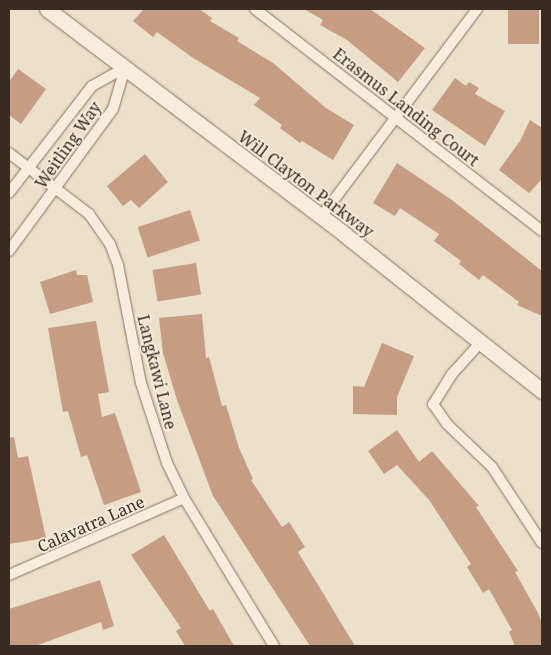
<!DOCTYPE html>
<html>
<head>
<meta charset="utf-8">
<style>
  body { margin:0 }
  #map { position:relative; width:551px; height:655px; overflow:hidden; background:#ebe0c9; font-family:"Noto Serif",serif }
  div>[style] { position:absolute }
  .building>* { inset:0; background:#c69c83; transform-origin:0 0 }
  .roads { filter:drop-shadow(0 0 1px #86725f) drop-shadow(0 0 1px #86725f) }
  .street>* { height:10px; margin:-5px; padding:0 5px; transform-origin:5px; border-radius:5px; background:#f6eddc }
  .secondary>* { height:15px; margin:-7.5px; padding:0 7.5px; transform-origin:7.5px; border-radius:7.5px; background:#f6eddc }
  span { translate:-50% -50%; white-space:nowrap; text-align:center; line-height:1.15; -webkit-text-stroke:4px #f3ead8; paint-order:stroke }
  .street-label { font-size:16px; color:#382b22 }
  .frame { position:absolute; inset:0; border:10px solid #382b22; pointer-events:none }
</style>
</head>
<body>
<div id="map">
  <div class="building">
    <i style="clip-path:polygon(144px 9px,199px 9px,212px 18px,210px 21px,239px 38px,237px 41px,273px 63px,326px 108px,354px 125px,333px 160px,302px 141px,300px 143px,280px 128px,282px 125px,254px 105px,260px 98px,193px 58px,157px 32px,153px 37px,133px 21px)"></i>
    <i style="clip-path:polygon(304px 9px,370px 9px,425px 48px,398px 82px,347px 40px,320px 25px,323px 20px)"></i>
    <i style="left:508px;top:9px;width:31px;height:35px"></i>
    <i style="clip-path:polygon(18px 69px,46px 89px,21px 124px,9px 115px,9px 82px)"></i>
    <i style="clip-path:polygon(455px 78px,466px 86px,469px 82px,479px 88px,475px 94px,505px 111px,485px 146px,432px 110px)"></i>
    <i style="clip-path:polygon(530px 120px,542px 128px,542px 179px,529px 193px,499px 170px,520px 141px)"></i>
    <i style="clip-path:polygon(145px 154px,168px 182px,139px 208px,131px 200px,123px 206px,107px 186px)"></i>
    <i style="clip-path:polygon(397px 163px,452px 200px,542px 271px,542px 316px,517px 305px,519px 302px,483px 275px,479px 280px,459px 264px,461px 261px,434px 241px,439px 234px,400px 208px,395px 216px,373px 203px)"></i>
    <i style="left:190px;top:210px;width:32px;height:55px;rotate:72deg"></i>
    <i style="left:196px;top:263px;width:32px;height:44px;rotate:81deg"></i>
    <i style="clip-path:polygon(76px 270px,77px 275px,87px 275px,93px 302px,50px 314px,40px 282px)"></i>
    <i style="clip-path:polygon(202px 314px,206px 358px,209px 357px,222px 406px,226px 405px,239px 448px,253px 479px,251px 480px,282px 527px,289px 522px,305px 547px,298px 552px,355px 646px,310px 646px,213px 496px,177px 400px,163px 353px,159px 318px)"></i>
    <i style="clip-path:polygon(96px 321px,109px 392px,98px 394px,102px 417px,115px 413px,141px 492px,104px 505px,87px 455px,81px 457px,68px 411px,63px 412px,48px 328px)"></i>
    <i style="clip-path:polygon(382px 343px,414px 356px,397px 397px,397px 415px,353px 414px,353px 386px,364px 387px)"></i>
    <i style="clip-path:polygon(397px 430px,419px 462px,432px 451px,479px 506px,476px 507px,518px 571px,515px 572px,538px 613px,542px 623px,542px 646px,515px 646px,509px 632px,512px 630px,489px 589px,483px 593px,467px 567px,471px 564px,429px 500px,397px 465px,384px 474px,368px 451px)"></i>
    <i style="clip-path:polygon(14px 437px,18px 458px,28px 456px,46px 538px,9px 544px,9px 438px)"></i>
    <i style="clip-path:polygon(164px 535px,210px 611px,213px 609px,234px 646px,185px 646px,176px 631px,181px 628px,131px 555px)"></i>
    <i style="clip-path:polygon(100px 580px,114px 626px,103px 630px,101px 622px,35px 646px,9px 646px,9px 609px)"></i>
  </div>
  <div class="roads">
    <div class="street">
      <i style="left:255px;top:9px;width:363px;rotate:37.7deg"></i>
      <i style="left:9px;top:153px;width:101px;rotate:37.3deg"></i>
      <i style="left:89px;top:214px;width:37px;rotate:55deg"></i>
      <i style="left:110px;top:244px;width:22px;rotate:69deg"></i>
      <i style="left:118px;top:265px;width:120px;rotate:79deg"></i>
      <i style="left:141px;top:383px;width:84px;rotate:72deg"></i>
      <i style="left:167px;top:463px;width:39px;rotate:64deg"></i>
      <i style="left:184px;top:498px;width:173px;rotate:58.7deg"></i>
      <i style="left:9px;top:193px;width:135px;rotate:-52.2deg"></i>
      <i style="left:92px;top:86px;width:38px;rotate:-29deg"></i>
      <i style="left:321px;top:217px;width:260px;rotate:-53.1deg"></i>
      <i style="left:9px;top:251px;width:176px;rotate:-53.8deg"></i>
      <i style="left:113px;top:109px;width:43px;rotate:-73.7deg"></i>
      <i style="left:481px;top:342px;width:43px;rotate:132.2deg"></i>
      <i style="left:452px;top:374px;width:36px;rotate:122deg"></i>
      <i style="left:433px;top:404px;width:24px;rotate:55deg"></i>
      <i style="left:447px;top:424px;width:62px;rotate:43.7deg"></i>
      <i style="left:492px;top:467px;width:91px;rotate:56.7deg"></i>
      <i style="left:9px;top:575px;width:191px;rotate:-23.7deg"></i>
    </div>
    <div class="secondary">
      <i style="left:47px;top:9px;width:373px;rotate:37.1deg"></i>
      <i style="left:344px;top:234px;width:253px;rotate:38.4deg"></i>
    </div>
  </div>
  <div class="street-label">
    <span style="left:406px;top:107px;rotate:38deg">Erasmus Landing Court</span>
    <span style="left:68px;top:145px;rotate:-55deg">Weitling Way</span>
    <span style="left:306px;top:184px;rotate:37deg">Will Clayton Parkway</span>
    <span style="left:157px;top:372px;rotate:76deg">Langkawi Lane</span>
    <span style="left:91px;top:524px;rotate:-24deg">Calavatra Lane</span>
  </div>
  <div class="frame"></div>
</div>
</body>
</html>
